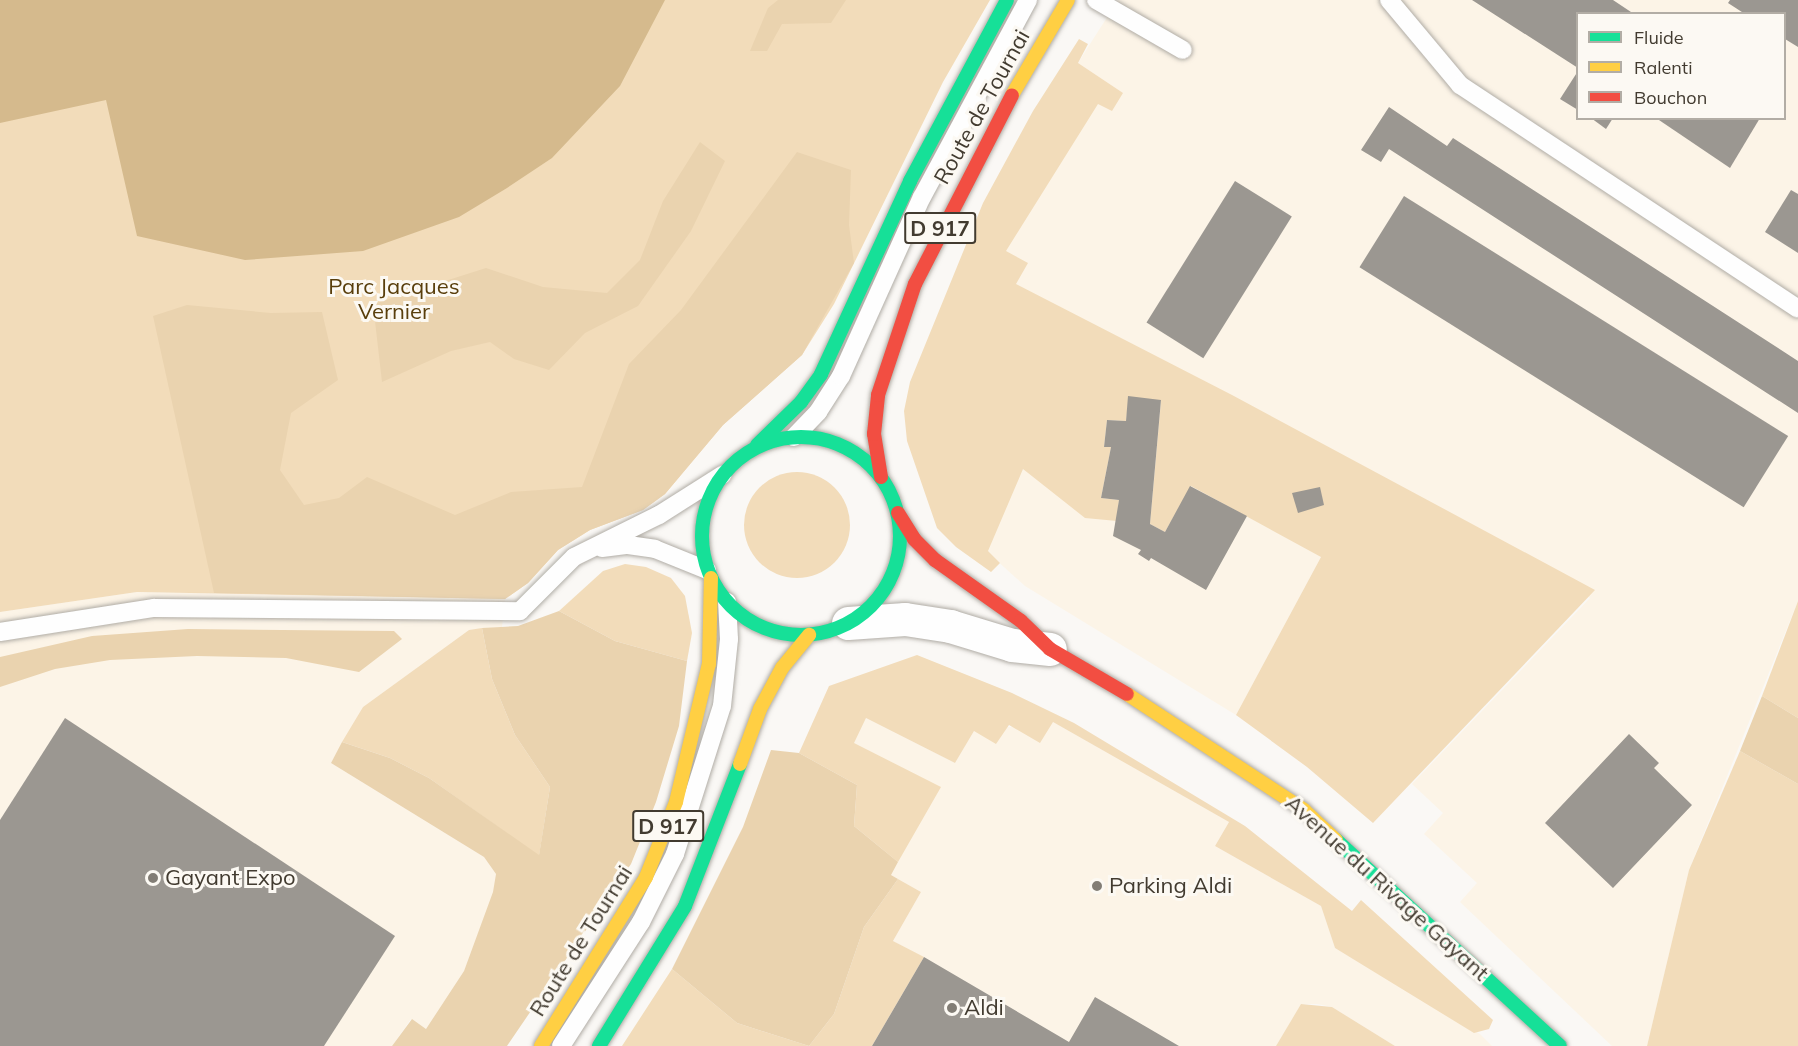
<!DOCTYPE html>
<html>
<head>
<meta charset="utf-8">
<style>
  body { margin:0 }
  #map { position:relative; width:1798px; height:1046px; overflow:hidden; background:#faf8f5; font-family:Mulish,sans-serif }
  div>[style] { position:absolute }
  .built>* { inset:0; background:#fcf4e7 }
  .green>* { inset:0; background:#f2dcba }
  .round { border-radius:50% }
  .forest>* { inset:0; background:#ead3af }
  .water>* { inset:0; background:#d5ba8d }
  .building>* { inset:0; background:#9b9791; transform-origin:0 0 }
  .roads { filter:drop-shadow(0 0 2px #b0aca5) drop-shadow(0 0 2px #b0aca5) }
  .lane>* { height:18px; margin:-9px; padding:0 9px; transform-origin:9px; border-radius:9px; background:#fefefe }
  .street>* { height:33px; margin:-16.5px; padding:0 16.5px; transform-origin:16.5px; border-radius:16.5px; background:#fefefe }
  .fast>* { height:14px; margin:-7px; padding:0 7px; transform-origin:7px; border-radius:7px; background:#16e098 }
  .fast>.ring { margin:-7px; padding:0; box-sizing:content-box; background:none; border:14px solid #16e098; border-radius:50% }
  .slow>* { height:14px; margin:-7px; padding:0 7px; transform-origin:7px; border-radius:7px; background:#ffcf43 }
  .jam>* { height:14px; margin:-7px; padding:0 7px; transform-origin:7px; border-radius:7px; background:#f24e42 }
  .dots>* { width:16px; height:16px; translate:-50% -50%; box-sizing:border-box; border:3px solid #fcf9f3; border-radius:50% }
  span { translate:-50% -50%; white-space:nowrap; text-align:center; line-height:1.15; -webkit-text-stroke:6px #fcf9f3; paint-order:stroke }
  .shield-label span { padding:2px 4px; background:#fcf9f3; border:2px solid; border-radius:4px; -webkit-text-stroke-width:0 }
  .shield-label { font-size:21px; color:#423b30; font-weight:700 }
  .street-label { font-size:22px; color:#423b30 }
  .park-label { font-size:22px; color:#593e0b }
  .poi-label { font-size:22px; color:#423b30 }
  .left { translate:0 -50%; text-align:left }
  .legend { position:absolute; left:1576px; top:12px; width:210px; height:108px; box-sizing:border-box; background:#fcf9f3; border:2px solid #b2ada5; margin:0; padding:8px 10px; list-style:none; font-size:18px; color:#423b30 }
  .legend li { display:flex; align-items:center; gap:12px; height:30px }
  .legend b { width:30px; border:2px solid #b2ada5 }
</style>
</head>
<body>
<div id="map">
  <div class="built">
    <i style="clip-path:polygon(evenodd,1118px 0,1798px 0,1798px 601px,1689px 870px,1647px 1046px,1612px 1046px,1460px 902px,1477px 883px,1424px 834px,1443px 813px,1412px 784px,1590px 598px,1364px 477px,1236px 715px,1025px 586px,951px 519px,951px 317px,1078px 63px,1118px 0,1578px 14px,1784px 14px,1784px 118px,1578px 118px,1578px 14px)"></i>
    <i style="clip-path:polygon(137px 592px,505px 599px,502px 627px,469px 630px,363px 707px,331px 763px,484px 857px,496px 874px,494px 892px,464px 971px,426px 1029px,411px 1019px,392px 1046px,0 1046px,0 612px)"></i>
    <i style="clip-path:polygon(866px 718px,955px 763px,974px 731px,1053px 722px,1229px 822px,1215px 846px,1321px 906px,1335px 948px,1480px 1034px,1492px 1046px,1395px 1046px,1332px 1007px,1317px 1004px,1301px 1004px,1276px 1046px,872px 1046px,923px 958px,893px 941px,921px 892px,891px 875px,853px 743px)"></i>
  </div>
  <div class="green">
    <i style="clip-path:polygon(0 0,990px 0,943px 82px,834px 304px,802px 355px,723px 425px,665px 494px,643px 510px,590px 530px,558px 550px,528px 583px,505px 599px,137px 592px,0 612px)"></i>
    <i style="clip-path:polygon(1079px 39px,1088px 44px,1078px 63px,1123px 93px,1112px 111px,1098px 104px,1006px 251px,1028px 263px,1016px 284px,1232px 395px,1595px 590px,1373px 823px,1307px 767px,1236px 715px,1321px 557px,1191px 486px,1165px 532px,1150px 524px,1161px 401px,1129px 397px,1126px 421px,1107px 420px,1104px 447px,1111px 447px,1101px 498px,1119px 500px,1117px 521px,1085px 518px,1023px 469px,988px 551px,1000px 563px,991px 572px,956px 547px,937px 528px,907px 441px,904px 411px,910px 382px,983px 203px,1033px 111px)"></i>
    <i class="round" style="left:744px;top:472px;width:106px;height:106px"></i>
    <i style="clip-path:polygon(625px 564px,646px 567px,671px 578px,685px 596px,692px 633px,687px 661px,615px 641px,559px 611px,603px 571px)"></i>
    <i style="clip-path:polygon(1798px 601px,1798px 718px,1762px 696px)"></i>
    <i style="clip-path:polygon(482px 628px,492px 679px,515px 735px,550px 787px,539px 856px,429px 778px,390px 758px,342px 742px,363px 707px,469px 630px)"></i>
    <i style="clip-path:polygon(917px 655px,1012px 693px,1074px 723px,1245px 826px,1352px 911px,1361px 900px,1493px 1020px,1489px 1029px,1474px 1033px,1335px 948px,1321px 906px,1215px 846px,1229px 822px,1053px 722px,1040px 743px,1009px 725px,996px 744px,974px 731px,955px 763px,866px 718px,854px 743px,941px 787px,898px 862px,854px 826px,857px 785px,799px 753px,829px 686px)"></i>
    <i style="clip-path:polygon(1740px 751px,1798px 784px,1798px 1046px,1647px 1046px,1689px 870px)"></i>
    <i style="clip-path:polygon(898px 879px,921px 892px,893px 941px,924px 957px,872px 1046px,809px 1046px,834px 1014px,864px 927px)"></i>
    <i style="clip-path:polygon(672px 969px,737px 1023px,809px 1046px,622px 1046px)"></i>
    <i style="clip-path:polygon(1301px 1004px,1332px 1007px,1395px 1046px,1276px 1046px)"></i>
  </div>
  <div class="forest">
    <i style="clip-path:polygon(778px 0,846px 0,831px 23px,782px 24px,767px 51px,750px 51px,768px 8px)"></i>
    <i style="clip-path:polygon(700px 142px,725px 161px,691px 231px,638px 306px,585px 333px,549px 370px,514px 359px,490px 342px,451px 351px,382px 382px,373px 304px,486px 268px,543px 287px,607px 293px,640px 260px,663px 201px)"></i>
    <i style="clip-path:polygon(797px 152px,851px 170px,849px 225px,854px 263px,802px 355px,723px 425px,665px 494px,643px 510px,590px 530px,558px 550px,528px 583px,505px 599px,214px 593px,153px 316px,187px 305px,271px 313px,322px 312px,338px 380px,291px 413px,280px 470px,304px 505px,339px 498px,367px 477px,455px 515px,511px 492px,582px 487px,629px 364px,681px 310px)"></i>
    <i style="clip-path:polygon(559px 611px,615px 641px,687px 661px,679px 726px,656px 802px,631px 864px,507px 1046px,392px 1046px,412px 1019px,426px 1029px,464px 971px,493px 892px,496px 874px,484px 857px,331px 763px,342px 742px,390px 758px,429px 778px,539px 855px,550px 787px,515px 735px,492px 679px,482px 628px,518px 626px)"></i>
    <i style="clip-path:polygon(188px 629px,394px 631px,402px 639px,359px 672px,286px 658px,197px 656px,110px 660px,55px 669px,0 687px,0 657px,92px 636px)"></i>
    <i style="clip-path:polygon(1762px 696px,1798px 718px,1798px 784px,1740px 751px)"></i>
    <i style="clip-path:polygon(771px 750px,799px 753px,857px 785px,854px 826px,898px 862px,891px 875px,898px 879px,864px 927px,834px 1014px,809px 1046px,737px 1023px,672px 969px,743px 827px)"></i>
  </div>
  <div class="water">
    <i style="clip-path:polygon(0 0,665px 0,620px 86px,552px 158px,507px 188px,459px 217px,363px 251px,245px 260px,137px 236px,106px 100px,0 123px)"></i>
  </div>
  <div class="building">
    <i style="clip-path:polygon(1472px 0,1613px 0,1634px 14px,1578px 14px,1578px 68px)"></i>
    <i style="clip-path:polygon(1730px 0,1798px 0,1798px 47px,1785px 39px,1785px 14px,1745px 14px,1728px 3px)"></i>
    <i style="clip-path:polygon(1578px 71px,1578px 110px,1560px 99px)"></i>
    <i style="clip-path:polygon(1389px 107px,1447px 146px,1453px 138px,1798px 361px,1798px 413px,1389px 149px,1381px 162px,1361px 150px)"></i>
    <i style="clip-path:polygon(1591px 118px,1613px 118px,1606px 129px)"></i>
    <i style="clip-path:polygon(1656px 118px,1760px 118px,1730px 168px)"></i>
    <i style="left:1235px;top:181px;width:67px;height:167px;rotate:32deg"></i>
    <i style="clip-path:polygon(1791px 190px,1798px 194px,1798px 253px,1765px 232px)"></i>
    <i style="left:1404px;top:196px;width:453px;height:84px;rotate:32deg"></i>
    <i style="clip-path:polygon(1128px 396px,1161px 400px,1150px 524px,1165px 532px,1190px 486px,1247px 516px,1206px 590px,1151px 558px,1149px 561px,1138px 554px,1141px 550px,1113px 536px,1119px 500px,1101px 498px,1111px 447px,1104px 447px,1107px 420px,1126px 421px)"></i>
    <i style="clip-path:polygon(1320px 487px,1324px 505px,1298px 513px,1292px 493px)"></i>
    <i style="clip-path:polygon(65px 718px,395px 936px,324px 1046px,0 1046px,0 820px)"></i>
    <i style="clip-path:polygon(1629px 734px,1659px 763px,1654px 768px,1692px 805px,1613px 888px,1545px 823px)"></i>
    <i style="clip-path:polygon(924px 957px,1069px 1042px,1095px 997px,1179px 1046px,872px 1046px)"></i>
  </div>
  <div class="roads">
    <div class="lane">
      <i style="left:1096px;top:0;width:100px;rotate:29.9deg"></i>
      <i style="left:1389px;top:0;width:111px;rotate:50.1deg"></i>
      <i style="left:1460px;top:85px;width:405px;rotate:33.5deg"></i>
      <i style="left:794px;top:437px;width:35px;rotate:-46deg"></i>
      <i style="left:818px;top:412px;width:43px;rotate:-57.4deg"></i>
      <i style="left:841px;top:376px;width:196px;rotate:-65.7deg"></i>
      <i style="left:922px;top:197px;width:224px;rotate:-61.7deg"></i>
      <i style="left:602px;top:548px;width:26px;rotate:-7deg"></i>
      <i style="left:628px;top:545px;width:27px;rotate:8deg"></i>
      <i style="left:655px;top:549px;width:56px;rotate:22deg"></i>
      <i style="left:0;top:632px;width:156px;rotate:-8.9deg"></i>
      <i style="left:154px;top:608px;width:366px;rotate:0.5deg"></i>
      <i style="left:520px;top:611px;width:76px;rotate:-45deg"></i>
      <i style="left:574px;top:557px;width:95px;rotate:-26.3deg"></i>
      <i style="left:659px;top:515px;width:75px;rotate:-32.4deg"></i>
      <i style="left:561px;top:1046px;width:148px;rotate:-57.2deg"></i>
      <i style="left:641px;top:922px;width:76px;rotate:-63.4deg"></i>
      <i style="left:675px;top:854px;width:155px;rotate:-72.4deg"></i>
      <i style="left:722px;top:706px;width:67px;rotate:-84deg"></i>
      <i style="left:729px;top:639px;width:37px;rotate:-93deg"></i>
    </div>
    <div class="street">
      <i style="left:848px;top:623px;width:57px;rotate:-4deg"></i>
      <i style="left:905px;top:619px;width:46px;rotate:8.8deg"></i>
      <i style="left:950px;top:626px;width:65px;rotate:17deg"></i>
      <i style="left:1012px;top:645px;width:38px;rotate:6deg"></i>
    </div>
    <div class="fast">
      <i class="ring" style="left:702px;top:437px;width:184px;height:184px"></i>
      <i style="left:757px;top:445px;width:62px;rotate:-44.3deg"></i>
      <i style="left:801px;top:402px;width:34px;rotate:-54deg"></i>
      <i style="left:821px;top:374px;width:213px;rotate:-65.2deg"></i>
      <i style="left:910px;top:181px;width:205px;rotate:-61.8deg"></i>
      <i style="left:1336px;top:840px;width:304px;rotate:42.6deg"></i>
      <i style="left:599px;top:1046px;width:164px;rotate:-58.4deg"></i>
      <i style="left:685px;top:906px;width:152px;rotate:-68.8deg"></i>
    </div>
    <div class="slow">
      <i style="left:1012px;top:95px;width:110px;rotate:-59.5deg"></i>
      <i style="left:1127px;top:694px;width:212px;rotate:33.2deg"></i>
      <i style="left:1304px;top:810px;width:44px;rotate:43.2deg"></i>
      <i style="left:740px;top:764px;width:59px;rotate:-70deg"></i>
      <i style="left:760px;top:709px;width:47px;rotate:-61.8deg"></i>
      <i style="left:782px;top:668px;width:43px;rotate:-50.7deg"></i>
      <i style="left:541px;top:1046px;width:199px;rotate:-58.1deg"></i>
      <i style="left:646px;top:877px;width:81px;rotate:-68.2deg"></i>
      <i style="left:676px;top:802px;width:142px;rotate:-76.6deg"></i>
      <i style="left:709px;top:664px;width:86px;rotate:-88.7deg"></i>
    </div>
    <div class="jam">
      <i style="left:881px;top:477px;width:44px;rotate:-99.2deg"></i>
      <i style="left:874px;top:434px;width:39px;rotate:-84deg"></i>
      <i style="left:878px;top:395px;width:117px;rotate:-71.6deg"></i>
      <i style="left:915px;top:284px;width:212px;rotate:-62.8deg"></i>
      <i style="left:898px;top:513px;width:31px;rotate:58deg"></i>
      <i style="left:914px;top:539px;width:30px;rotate:45deg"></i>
      <i style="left:935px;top:560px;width:105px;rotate:35.3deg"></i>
      <i style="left:1021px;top:621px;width:40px;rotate:44deg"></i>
      <i style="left:1050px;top:649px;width:89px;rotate:30.3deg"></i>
    </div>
  </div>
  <div class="dots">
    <i style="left:153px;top:878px;background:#827d75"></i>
    <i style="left:1097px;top:886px;background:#827d75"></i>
    <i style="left:952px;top:1008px;background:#827d75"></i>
  </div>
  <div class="shield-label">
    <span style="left:940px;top:228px">D 917</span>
    <span style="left:668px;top:826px">D 917</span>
  </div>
  <div class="street-label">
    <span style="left:982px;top:107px;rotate:-61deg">Route de Tournai</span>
    <span style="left:1387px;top:888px;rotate:42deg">Avenue du Rivage Gayant</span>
    <span style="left:581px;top:941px;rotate:-58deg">Route de Tournai</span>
  </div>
  <div class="park-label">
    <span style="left:394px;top:299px">Parc Jacques<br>Vernier</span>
  </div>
  <div class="poi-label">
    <span class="left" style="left:165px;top:878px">Gayant Expo</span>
    <span class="left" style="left:1109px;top:886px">Parking Aldi</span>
    <span class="left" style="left:964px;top:1008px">Aldi</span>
  </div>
  <ul class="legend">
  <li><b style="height:8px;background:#16e098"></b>Fluide</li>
  <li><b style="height:8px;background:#ffcf43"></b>Ralenti</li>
  <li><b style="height:8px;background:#f24e42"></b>Bouchon</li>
  </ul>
</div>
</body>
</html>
